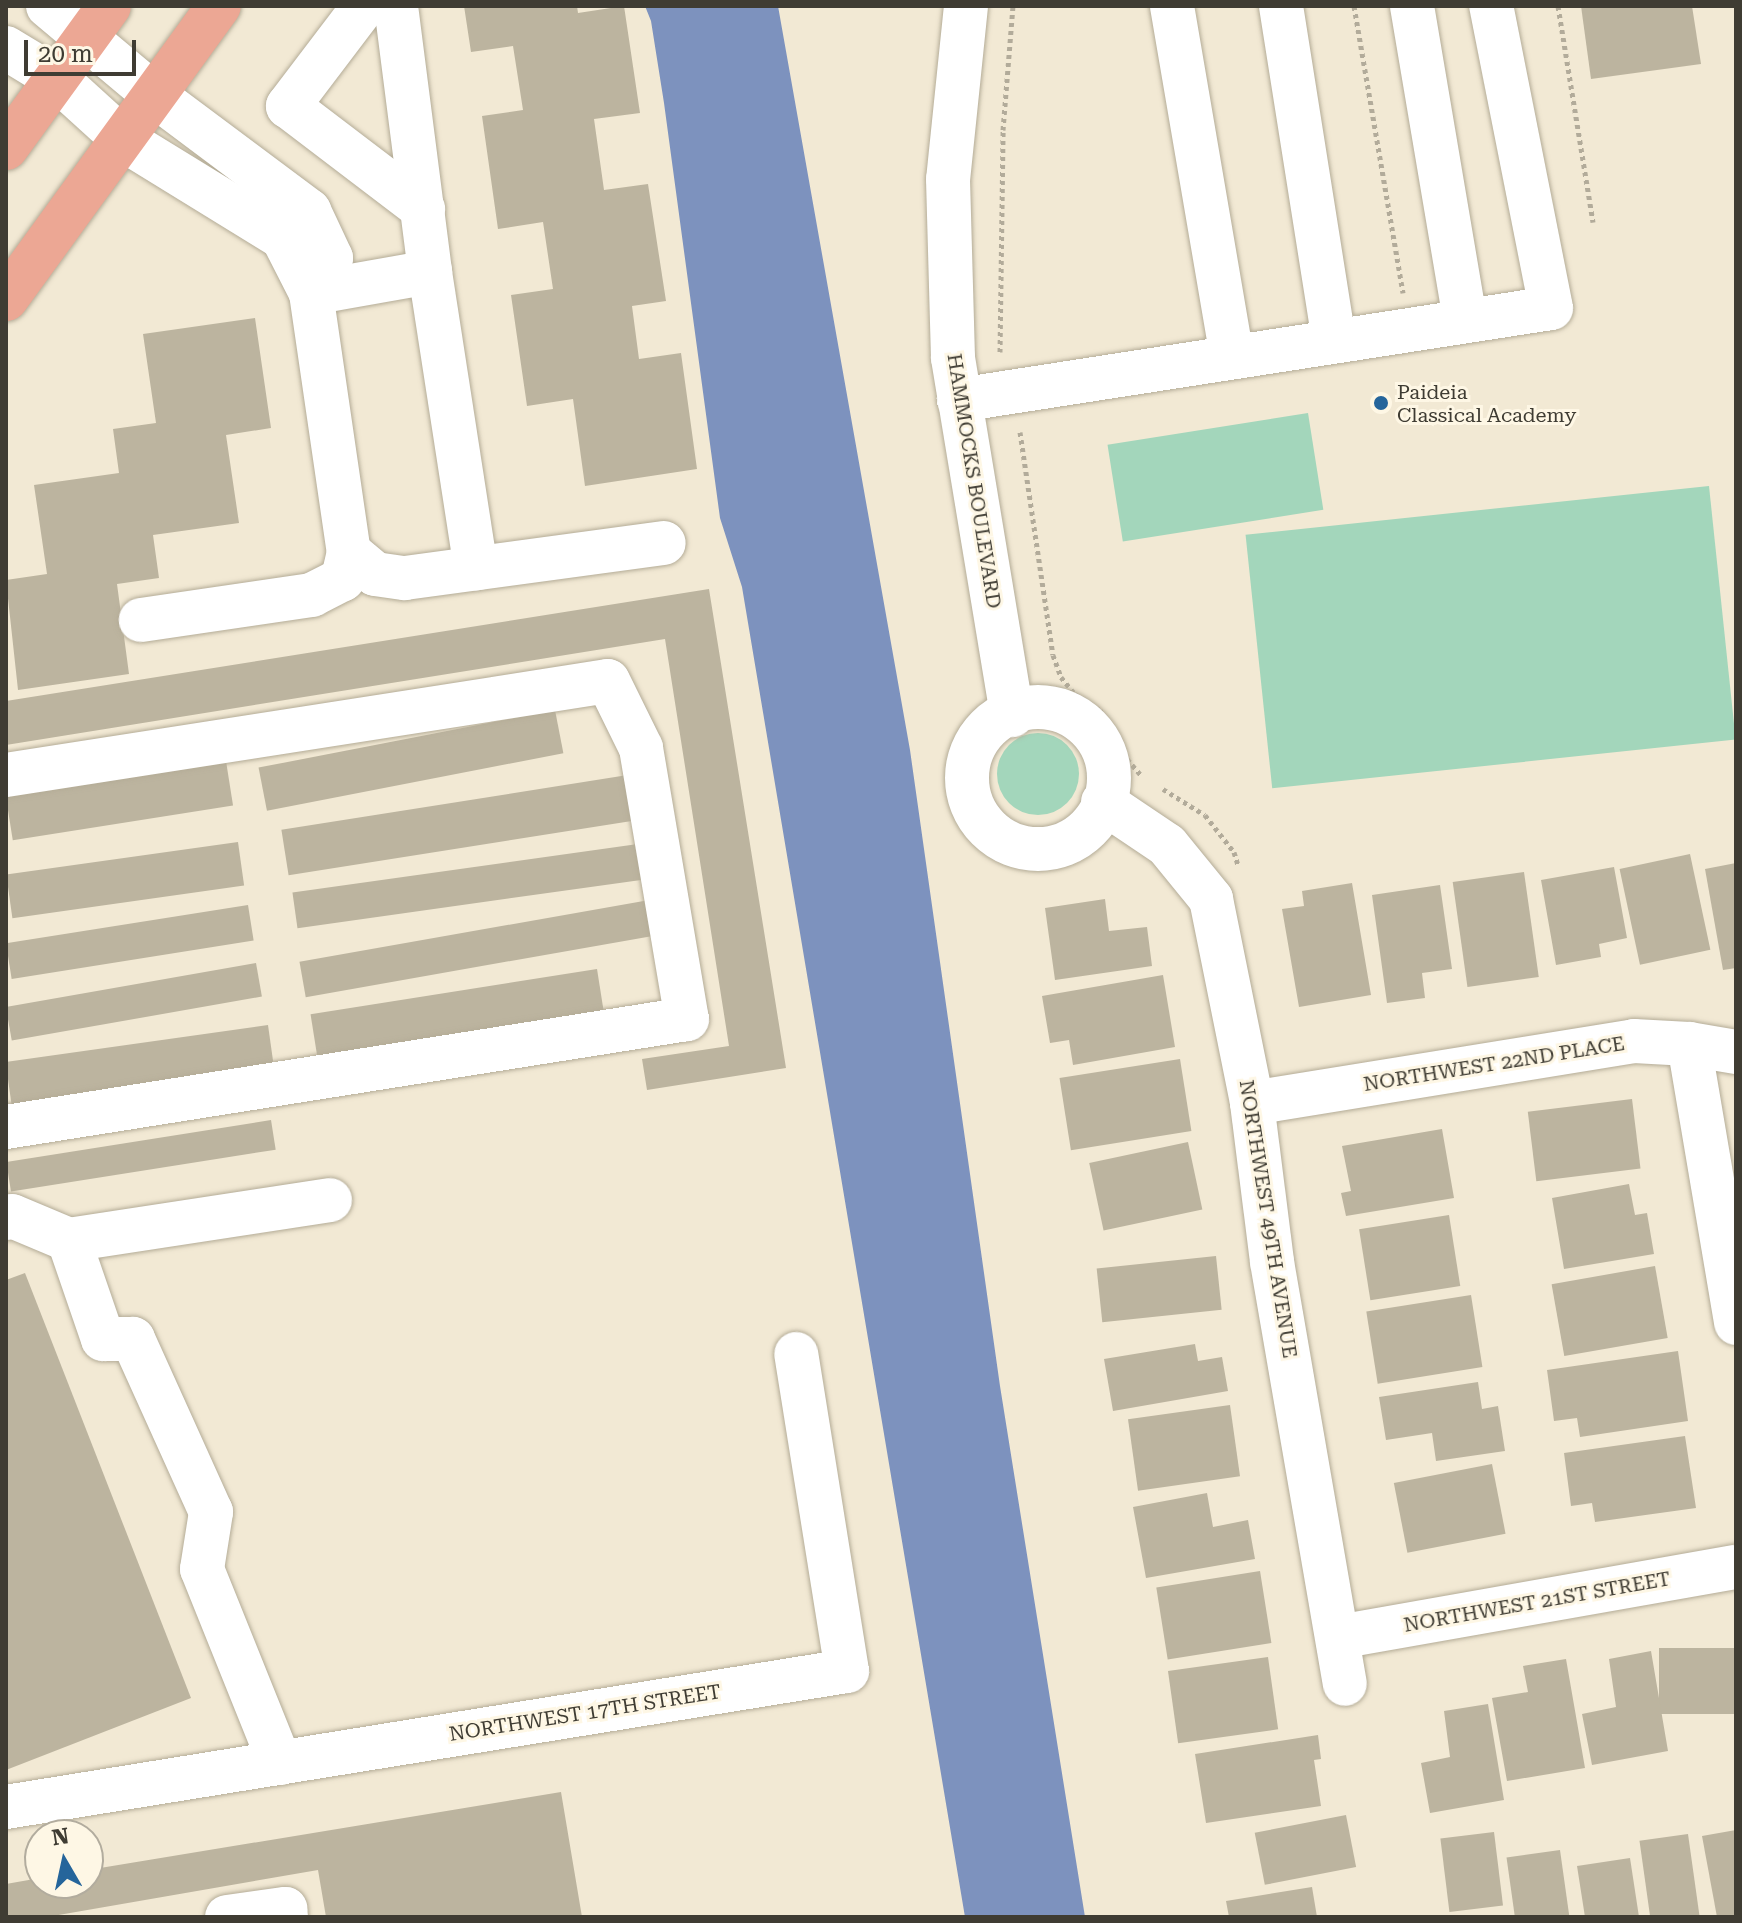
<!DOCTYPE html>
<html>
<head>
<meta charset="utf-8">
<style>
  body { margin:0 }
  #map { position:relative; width:1742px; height:1923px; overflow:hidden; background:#f2e9d4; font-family:"Roboto Serif",serif }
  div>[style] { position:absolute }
  .green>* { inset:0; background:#a3d6bb; transform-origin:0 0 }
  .round { border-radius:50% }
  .water>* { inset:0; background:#7d92be }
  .building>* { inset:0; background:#bcb49f; transform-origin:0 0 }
  .path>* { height:5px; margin-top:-2.5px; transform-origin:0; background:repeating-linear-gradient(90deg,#b2ab9a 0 4px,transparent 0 8px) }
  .roads { filter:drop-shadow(0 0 2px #b4ac97) drop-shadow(0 0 2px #b4ac97) }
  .minor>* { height:44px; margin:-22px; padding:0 22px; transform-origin:22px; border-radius:22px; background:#fff }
  .minor>.ring { margin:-22px; padding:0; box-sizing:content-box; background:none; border:44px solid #fff; border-radius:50% }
  .major>* { height:44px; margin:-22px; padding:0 22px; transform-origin:22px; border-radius:22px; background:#eca794 }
  .dots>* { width:22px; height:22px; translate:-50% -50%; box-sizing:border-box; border:4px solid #fef7e5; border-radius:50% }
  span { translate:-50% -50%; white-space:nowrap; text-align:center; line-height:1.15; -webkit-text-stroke:6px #fef7e5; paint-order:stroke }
  .poi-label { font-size:20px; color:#3f3c33 }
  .left { translate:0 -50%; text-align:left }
  .street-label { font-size:20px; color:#3f3c33 }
  .frame { position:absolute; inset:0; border:8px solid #3f3c33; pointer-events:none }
  .north { position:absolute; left:24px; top:1819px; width:80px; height:80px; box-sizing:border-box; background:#fef7e5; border:2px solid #b2ac9e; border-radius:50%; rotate:351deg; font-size:22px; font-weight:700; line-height:32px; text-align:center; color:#3f3c33 }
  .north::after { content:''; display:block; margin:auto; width:28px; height:36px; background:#25659b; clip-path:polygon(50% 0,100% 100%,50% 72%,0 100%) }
  .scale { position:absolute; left:24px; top:40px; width:112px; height:36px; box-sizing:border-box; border:4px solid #3f3c33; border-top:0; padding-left:10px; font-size:24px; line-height:28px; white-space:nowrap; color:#3f3c33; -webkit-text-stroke:6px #fef7e5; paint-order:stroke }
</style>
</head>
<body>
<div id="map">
  <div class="green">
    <i style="left:1308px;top:413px;width:98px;height:203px;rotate:81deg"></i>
    <i style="left:1709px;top:486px;width:255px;height:466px;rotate:84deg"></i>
    <i class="round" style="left:997px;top:733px;width:82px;height:82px"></i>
  </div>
  <div class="water">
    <i style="clip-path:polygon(645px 6px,778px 6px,910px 750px,1000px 1386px,1085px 1917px,965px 1917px,742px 587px,720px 518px,664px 103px,651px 21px)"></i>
  </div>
  <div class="building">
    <i style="clip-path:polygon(464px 6px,577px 6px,578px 13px,624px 6px,640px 113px,594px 119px,604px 190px,648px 184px,666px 301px,632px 306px,639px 359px,681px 353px,697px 469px,585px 486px,573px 399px,527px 406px,511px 295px,553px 289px,543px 222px,498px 229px,482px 116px,523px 110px,513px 46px,471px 52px)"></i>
    <i style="clip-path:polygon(1581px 6px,1692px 6px,1701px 64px,1591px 79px)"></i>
    <i style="clip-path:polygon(255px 318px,271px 428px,226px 435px,239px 523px,153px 535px,159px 578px,117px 584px,129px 674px,18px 690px,6px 580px,47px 574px,34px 485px,119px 473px,113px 429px,156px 423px,143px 334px)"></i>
    <i style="clip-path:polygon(709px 589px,786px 1068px,647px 1090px,642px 1059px,729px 1046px,665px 639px,6px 745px,6px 701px)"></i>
    <i style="left:555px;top:710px;width:44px;height:302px;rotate:79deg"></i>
    <i style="left:226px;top:761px;width:45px;height:223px;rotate:81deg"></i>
    <i style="left:634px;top:774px;width:46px;height:357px;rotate:81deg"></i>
    <i style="left:238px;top:842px;width:44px;height:234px;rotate:82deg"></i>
    <i style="left:645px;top:843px;width:36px;height:356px;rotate:82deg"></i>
    <i style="left:1690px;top:854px;width:98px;height:72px;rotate:78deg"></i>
    <i style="clip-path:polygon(1736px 863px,1736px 968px,1723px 970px,1705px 869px)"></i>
    <i style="clip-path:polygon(1614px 867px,1627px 938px,1599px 944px,1601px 957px,1556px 965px,1541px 880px)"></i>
    <i style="left:1524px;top:872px;width:106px;height:72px;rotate:82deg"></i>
    <i style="clip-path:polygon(1352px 883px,1371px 995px,1299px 1007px,1282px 909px,1304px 906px,1302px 891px)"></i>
    <i style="clip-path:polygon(1440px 885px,1452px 969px,1422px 973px,1425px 998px,1387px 1003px,1372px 895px)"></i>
    <i style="left:655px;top:899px;width:36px;height:361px;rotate:80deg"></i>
    <i style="clip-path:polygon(1105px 899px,1109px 931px,1147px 927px,1152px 966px,1055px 980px,1045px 908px)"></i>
    <i style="left:248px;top:905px;width:36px;height:245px;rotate:81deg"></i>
    <i style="left:256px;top:963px;width:34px;height:254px;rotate:80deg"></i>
    <i style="left:597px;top:969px;width:45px;height:290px;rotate:81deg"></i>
    <i style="clip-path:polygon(1163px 975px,1175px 1047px,1073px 1065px,1069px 1040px,1050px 1043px,1042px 996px)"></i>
    <i style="left:268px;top:1025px;width:44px;height:265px;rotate:82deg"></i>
    <i style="left:1180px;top:1059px;width:73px;height:122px;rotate:81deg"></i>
    <i style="left:1632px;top:1099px;width:70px;height:105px;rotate:83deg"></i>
    <i style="left:271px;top:1120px;width:30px;height:268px;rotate:81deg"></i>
    <i style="clip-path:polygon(1442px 1129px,1454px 1198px,1346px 1216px,1341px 1193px,1351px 1191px,1342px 1146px)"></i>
    <i style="left:1188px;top:1142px;width:69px;height:101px;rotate:78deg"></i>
    <i style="clip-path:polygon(1629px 1184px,1635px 1215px,1647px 1213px,1654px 1254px,1564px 1269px,1552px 1198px)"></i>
    <i style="left:1449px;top:1215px;width:72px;height:91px;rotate:81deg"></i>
    <i style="left:1216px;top:1256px;width:54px;height:120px;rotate:84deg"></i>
    <i style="left:1655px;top:1266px;width:73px;height:105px;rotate:80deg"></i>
    <i style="clip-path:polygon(25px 1273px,191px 1698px,6px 1770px,6px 1280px)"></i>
    <i style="left:1471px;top:1295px;width:73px;height:106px;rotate:81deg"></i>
    <i style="clip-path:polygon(1195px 1344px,1198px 1361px,1222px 1357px,1228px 1391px,1113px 1411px,1104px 1359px)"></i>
    <i style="clip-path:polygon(1678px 1351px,1688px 1421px,1580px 1437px,1577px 1418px,1554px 1421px,1547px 1370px)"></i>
    <i style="clip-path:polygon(1478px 1382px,1482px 1409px,1498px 1406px,1505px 1451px,1436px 1461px,1432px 1433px,1386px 1440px,1379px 1397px)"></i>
    <i style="left:1230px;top:1405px;width:72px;height:103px;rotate:82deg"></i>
    <i style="clip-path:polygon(1685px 1436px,1696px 1508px,1595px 1522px,1592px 1503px,1571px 1506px,1564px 1453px)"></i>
    <i style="left:1492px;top:1464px;width:71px;height:100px;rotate:79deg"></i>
    <i style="clip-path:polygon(1207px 1493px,1213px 1527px,1248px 1520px,1255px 1559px,1146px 1578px,1133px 1507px)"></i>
    <i style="left:1260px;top:1571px;width:73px;height:105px;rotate:81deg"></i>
    <i style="left:1736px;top:1648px;width:66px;height:77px;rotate:90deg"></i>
    <i style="clip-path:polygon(1651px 1651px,1668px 1751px,1592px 1765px,1582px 1714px,1616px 1707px,1609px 1659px)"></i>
    <i style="left:1268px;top:1657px;width:73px;height:101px;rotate:82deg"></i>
    <i style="clip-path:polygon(1566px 1659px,1585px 1768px,1507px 1781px,1492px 1698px,1528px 1692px,1523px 1666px)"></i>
    <i style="clip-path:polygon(1488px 1704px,1504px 1800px,1430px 1813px,1421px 1763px,1450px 1757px,1444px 1711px)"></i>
    <i style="clip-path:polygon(1318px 1735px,1321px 1759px,1314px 1760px,1321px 1806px,1206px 1823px,1195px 1754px)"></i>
    <i style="clip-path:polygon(561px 1792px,582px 1917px,326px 1917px,318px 1870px,47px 1917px,6px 1917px,6px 1884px,40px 1878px,40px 1883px,88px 1883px,88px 1870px)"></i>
    <i style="left:1346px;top:1815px;width:53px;height:93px;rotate:79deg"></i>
    <i style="clip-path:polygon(1736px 1830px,1736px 1917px,1717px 1917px,1702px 1836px)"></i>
    <i style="left:1494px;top:1832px;width:74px;height:54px;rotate:83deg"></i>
    <i style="left:1688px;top:1834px;width:84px;height:49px;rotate:82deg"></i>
    <i style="left:1560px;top:1850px;width:68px;height:54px;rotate:82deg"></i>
    <i style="clip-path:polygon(1630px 1858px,1639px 1917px,1585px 1917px,1577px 1866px)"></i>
    <i style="clip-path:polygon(1312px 1887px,1317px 1917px,1229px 1917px,1226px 1901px)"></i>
  </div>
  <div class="path">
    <i style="left:1354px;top:6px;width:291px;rotate:80.3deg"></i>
    <i style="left:1558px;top:6px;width:219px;rotate:80.8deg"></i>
    <i style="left:1000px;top:352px;width:222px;rotate:-89.2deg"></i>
    <i style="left:1003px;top:130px;width:124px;rotate:-85.4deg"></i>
    <i style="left:1020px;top:432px;width:225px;rotate:81.6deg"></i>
    <i style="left:1053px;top:655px;width:23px;rotate:70deg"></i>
    <i style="left:1061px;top:677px;width:22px;rotate:51deg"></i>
    <i style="left:1075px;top:694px;width:30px;rotate:33deg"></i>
    <i style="left:1100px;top:710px;width:56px;rotate:61.1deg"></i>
    <i style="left:1127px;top:759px;width:21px;rotate:49deg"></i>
    <i style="left:1163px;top:789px;width:49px;rotate:31.8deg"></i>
    <i style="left:1205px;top:815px;width:47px;rotate:51.9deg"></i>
    <i style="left:1234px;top:852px;width:14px;rotate:73deg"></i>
  </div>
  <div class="roads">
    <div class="minor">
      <i style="left:48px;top:6px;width:138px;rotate:40deg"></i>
      <i style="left:154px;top:95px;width:194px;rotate:36.8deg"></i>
      <i style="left:309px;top:211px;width:52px;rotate:64.9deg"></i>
      <i style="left:331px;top:258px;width:40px;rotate:119.7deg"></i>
      <i style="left:364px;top:6px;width:126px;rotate:127.2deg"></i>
      <i style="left:288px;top:106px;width:170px;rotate:37.3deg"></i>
      <i style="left:396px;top:6px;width:268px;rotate:82.7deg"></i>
      <i style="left:430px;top:272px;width:300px;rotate:81.2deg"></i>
      <i style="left:966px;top:6px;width:174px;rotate:95.9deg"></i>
      <i style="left:948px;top:179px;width:179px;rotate:88.4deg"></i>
      <i style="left:953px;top:358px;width:362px;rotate:80.6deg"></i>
      <i style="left:1172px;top:6px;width:356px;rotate:80.3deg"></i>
      <i style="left:1281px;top:6px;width:339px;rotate:81deg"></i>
      <i style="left:1412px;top:6px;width:318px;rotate:80.4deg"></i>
      <i style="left:6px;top:48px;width:60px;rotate:31.3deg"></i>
      <i style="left:57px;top:79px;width:91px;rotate:42.3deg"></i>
      <i style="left:124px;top:140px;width:187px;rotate:31.6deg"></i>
      <i style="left:283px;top:238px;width:62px;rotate:63deg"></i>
      <i style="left:311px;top:293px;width:262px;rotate:81.7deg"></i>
      <i style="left:349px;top:552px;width:28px;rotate:103deg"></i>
      <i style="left:343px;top:579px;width:35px;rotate:153deg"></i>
      <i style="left:312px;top:595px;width:173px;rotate:171.7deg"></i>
      <i style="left:311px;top:293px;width:121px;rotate:-10deg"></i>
      <i style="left:959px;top:400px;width:599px;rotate:-8.83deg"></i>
      <i style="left:1551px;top:308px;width:308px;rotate:-101.2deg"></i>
      <i style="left:349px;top:552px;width:34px;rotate:40deg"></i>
      <i style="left:375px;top:574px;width:30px;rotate:8deg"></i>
      <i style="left:405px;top:578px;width:261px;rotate:-7.7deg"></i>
      <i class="ring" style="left:967px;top:707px;width:98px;height:98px"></i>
      <i style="left:6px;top:775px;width:609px;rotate:-8.87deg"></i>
      <i style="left:608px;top:681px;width:75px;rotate:63.8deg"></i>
      <i style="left:641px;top:748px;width:275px;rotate:80.4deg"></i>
      <i style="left:687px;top:1019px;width:690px;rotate:170.99deg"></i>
      <i style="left:1103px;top:802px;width:77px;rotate:33.9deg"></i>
      <i style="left:1167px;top:845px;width:70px;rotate:50.8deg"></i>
      <i style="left:1211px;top:899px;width:208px;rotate:78.6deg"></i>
      <i style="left:1252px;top:1103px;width:160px;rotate:82.8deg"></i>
      <i style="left:1272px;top:1262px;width:428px;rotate:80.2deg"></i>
      <i style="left:1689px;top:1044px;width:283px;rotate:80.4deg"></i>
      <i style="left:1252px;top:1103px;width:387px;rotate:-9.2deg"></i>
      <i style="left:1634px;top:1041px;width:55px;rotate:3.1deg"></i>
      <i style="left:1689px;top:1044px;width:48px;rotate:9.7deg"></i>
      <i style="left:6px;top:1218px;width:6px;rotate:-18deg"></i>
      <i style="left:12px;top:1216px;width:62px;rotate:22.8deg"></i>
      <i style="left:1338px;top:1637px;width:404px;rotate:-10deg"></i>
      <i style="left:280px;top:1763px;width:209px;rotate:-111.9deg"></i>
      <i style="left:202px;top:1569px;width:58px;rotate:-81deg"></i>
      <i style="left:211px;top:1512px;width:190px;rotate:-114.3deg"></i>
      <i style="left:133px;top:1339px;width:30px;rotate:180deg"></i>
      <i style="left:103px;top:1339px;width:105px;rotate:-109deg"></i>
      <i style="left:69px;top:1240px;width:264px;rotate:-8.7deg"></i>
      <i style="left:6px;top:1807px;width:852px;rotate:-9.19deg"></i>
      <i style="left:847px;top:1671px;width:321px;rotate:-99.1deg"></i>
      <i style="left:227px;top:1917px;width:59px;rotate:-7.9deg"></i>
      <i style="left:285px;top:1909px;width:8px;rotate:83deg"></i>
    </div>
    <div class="major">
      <i style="left:6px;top:148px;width:175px;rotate:-54deg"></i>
      <i style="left:6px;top:299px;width:362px;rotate:-54deg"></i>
    </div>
  </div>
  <div class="dots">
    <i style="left:1381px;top:403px;background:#25659b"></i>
  </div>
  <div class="poi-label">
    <span class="left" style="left:1397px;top:404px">Paideia<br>Classical Academy</span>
  </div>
  <div class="street-label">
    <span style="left:974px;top:481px;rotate:81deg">HAMMOCKS BOULEVARD</span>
    <span style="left:1494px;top:1064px;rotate:-9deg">NORTHWEST 22ND PLACE</span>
    <span style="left:1268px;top:1219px;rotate:81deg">NORTHWEST 49TH AVENUE</span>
    <span style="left:1537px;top:1602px;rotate:-10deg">NORTHWEST 21ST STREET</span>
    <span style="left:585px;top:1713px;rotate:-9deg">NORTHWEST 17TH STREET</span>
  </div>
  <div class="frame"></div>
  <div class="north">N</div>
  <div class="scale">20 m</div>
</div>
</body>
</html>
